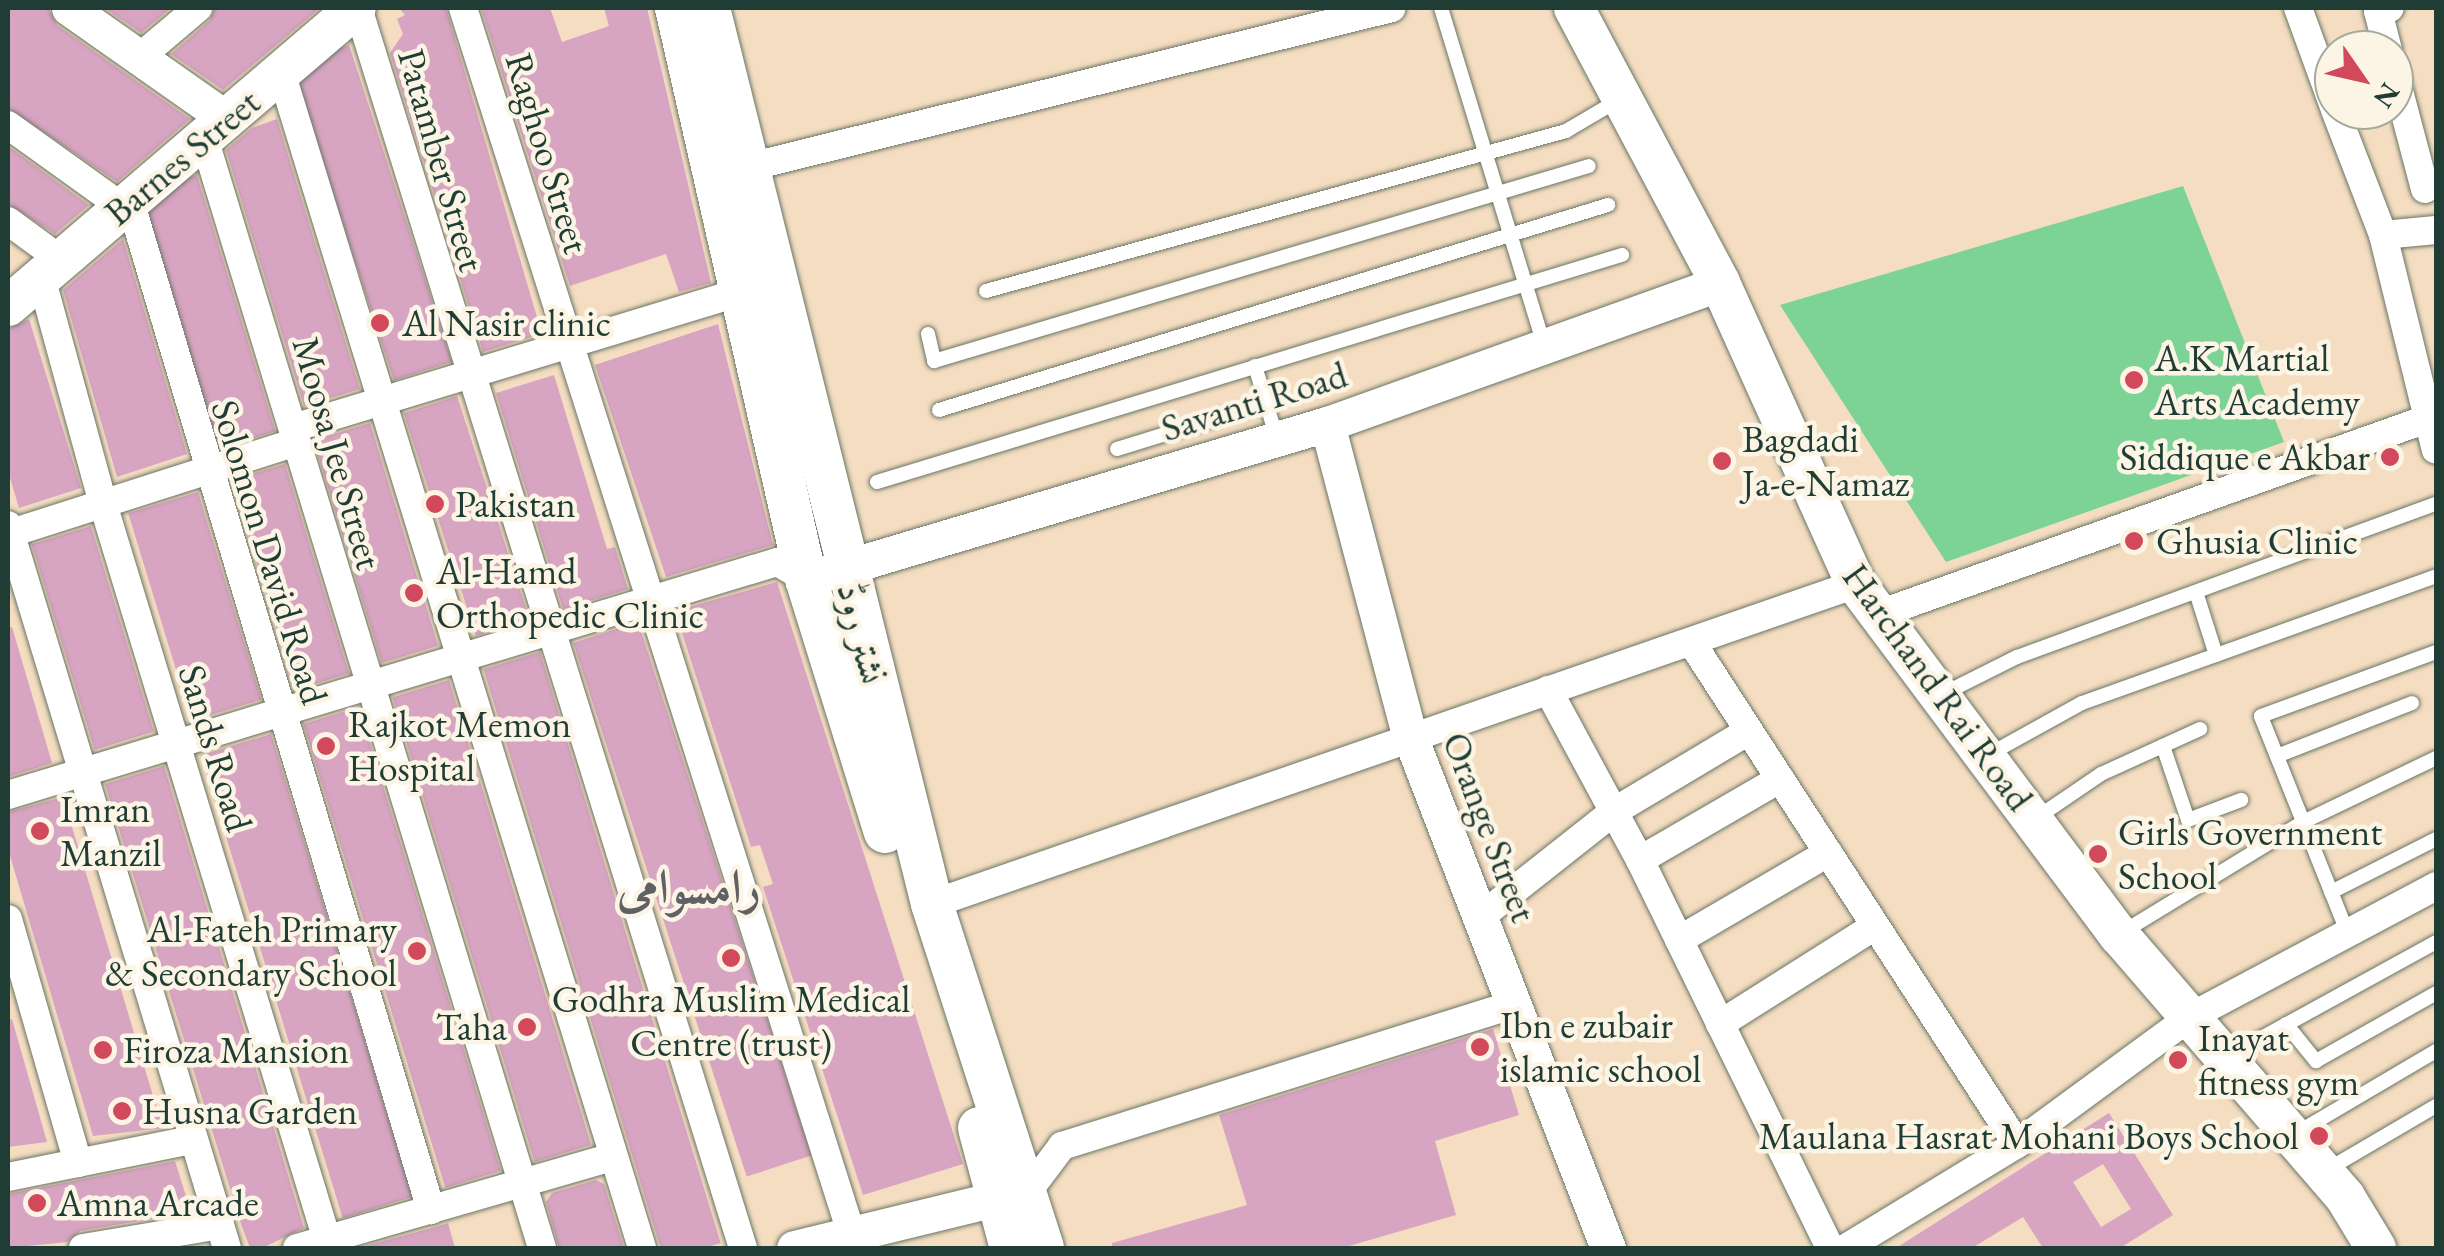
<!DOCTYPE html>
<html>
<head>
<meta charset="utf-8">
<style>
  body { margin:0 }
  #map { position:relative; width:2444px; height:1256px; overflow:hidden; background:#f4ddc1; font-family:"EB Garamond",Amiri,serif }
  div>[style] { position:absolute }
  .green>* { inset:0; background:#7dd396 }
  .building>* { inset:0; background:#d7a4c1; transform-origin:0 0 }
  .roads { filter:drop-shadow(0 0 2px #6a7565) drop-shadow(0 0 2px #6a7565) }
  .service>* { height:14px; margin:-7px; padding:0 7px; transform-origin:7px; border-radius:7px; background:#fff }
  .minor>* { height:28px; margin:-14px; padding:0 14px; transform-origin:14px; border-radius:14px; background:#fff }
  .tertiary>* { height:35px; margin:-17.5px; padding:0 17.5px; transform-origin:17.5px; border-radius:17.5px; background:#fff }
  .secondary>* { height:40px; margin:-20px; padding:0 20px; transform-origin:20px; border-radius:20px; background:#fff }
  .primary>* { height:42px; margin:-21px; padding:0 21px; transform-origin:21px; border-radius:21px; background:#fff }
  .dots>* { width:28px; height:28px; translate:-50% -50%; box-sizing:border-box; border:5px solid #fcf5e5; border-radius:50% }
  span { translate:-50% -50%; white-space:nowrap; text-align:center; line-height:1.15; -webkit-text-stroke:9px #fcf5e5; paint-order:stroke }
  .street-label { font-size:38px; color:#1f3d34 }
  .poi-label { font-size:38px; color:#1f3d34 }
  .left { translate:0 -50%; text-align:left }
  .right { translate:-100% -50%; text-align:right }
  .district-label { font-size:48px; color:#5f6165; font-weight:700 }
  .frame { position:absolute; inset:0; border:10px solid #1f3d34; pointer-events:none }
  .north { position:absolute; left:2314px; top:30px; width:100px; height:100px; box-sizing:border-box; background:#fcf5e5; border:2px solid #a4ab9e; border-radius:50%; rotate:124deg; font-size:28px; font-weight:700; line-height:40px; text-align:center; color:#1f3d34 }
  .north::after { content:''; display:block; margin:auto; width:35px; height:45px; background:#d1495b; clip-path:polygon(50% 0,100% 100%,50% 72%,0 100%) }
</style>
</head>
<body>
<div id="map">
  <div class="green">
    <i style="clip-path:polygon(2183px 186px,2284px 442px,1946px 562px,1780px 305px)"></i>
  </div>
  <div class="building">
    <i style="clip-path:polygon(8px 8px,48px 8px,57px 25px,190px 119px,117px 182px,8px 108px)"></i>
    <i style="clip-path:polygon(105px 8px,171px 8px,141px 33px)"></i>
    <i style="clip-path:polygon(215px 8px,320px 8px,223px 90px,171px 54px,209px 21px)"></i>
    <i style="clip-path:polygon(399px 8px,446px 8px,542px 334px,483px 352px,390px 53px,403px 34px,397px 19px,405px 15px)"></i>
    <i style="clip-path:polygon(481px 8px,550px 8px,562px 42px,609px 26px,604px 8px,647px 8px,711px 283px,679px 292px,666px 254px,570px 286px)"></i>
    <i style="left:349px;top:45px;width:333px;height:61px;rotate:72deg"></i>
    <i style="clip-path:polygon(277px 119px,360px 389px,304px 406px,226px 150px,252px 128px)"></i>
    <i style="clip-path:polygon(8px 146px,89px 205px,55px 234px,8px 204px)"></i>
    <i style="left:197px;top:175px;width:268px;height:60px;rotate:73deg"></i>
    <i style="clip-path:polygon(123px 239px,187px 454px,117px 477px,63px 290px)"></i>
    <i style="clip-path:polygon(29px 319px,81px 488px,19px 508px,8px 471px,8px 329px)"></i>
    <i style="clip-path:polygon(718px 324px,773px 545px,666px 577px,595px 365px)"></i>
    <i style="clip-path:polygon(554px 375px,607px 549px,615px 547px,628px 589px,563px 609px,496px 393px)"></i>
    <i style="left:457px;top:396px;width:234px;height:56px;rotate:72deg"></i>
    <i style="left:370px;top:423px;width:233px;height:59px;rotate:73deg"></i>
    <i style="left:285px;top:464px;width:219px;height:56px;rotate:73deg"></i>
    <i style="left:198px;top:492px;width:217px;height:73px;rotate:73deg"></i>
    <i style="left:91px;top:526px;width:215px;height:62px;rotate:73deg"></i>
    <i style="clip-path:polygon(777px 582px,963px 1164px,863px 1195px,763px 887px,773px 884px,760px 845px,751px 847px,675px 611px)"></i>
    <i style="left:638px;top:622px;width:561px;height:68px;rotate:72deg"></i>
    <i style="clip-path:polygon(12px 627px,52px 763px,8px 777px,8px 628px)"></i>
    <i style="left:540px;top:652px;width:618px;height:59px;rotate:73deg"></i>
    <i style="left:449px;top:680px;width:486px;height:59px;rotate:73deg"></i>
    <i style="left:359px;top:707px;width:485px;height:58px;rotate:73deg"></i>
    <i style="left:271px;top:734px;width:484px;height:73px;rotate:73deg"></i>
    <i style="clip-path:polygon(164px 766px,304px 1228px,262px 1248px,250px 1248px,241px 1224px,105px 784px)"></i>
    <i style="clip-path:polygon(63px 797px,147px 1076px,163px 1128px,93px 1136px,8px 849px,8px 812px)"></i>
    <i style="clip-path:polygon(12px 1019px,47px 1142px,8px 1147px,8px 1020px)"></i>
    <i style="clip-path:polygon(1493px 1029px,1519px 1115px,1435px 1141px,1456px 1215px,1342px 1248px,1112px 1248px,1112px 1243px,1247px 1205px,1219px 1115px)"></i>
    <i style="clip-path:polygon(evenodd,2109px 1113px,2173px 1215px,2120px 1248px,2043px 1248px,2023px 1217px,1972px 1248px,1896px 1248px,2109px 1113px,2103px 1164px,2131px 1209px,2101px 1227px,2073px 1182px,2103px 1164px)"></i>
    <i style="clip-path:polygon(175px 1161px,191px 1212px,80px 1231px,67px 1242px,8px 1248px,8px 1194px)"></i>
    <i style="clip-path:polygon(596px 1180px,604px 1184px,624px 1248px,559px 1248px,546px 1202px,552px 1193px)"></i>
    <i style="clip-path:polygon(448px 1223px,455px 1248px,358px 1248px,435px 1227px)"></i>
  </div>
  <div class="roads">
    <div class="service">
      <i style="left:1441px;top:8px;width:352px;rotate:73deg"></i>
      <i style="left:986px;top:291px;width:602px;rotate:-15.42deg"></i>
      <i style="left:1566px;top:131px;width:59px;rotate:-30.5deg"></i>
      <i style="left:928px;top:334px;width:28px;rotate:77deg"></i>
      <i style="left:934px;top:361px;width:683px;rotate:-16.58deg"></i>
      <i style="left:1255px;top:366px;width:76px;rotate:73.2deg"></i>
      <i style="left:939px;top:410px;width:700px;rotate:-17.04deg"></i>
      <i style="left:1117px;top:449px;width:156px;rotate:-17.2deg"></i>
      <i style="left:877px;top:482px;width:779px;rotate:-16.95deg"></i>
      <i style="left:2196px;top:592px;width:66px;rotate:72.4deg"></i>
      <i style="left:1943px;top:694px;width:83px;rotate:-26.6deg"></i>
      <i style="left:2017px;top:657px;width:446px;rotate:-20.1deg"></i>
      <i style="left:2163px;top:746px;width:78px;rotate:71.3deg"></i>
      <i style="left:2188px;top:820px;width:57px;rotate:-20.7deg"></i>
      <i style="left:1988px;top:755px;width:107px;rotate:-29deg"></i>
      <i style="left:2082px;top:703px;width:376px;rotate:-19.7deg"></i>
      <i style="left:2277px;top:756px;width:145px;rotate:-21.4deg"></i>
      <i style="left:2035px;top:819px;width:80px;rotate:-34.3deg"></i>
      <i style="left:2101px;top:774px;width:109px;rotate:-24.4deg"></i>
      <i style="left:2331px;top:892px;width:118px;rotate:-26.8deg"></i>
      <i style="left:2346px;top:929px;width:229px;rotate:-111.8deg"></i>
      <i style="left:2261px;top:716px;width:186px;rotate:-20.1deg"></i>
      <i style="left:2123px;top:932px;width:211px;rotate:-31.4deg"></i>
      <i style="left:2303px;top:822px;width:148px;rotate:-25.7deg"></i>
      <i style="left:2286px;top:1024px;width:48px;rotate:51deg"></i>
      <i style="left:2316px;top:1061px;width:138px;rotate:-29.5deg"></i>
      <i style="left:2227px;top:1057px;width:239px;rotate:-28.8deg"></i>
      <i style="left:2295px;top:1134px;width:164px;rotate:-30.5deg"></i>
      <i style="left:2325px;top:1171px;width:129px;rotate:-30.4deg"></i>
    </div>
    <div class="minor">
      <i style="left:358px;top:8px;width:1298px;rotate:72.75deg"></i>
      <i style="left:463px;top:8px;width:1288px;rotate:72.42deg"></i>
      <i style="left:2298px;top:8px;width:105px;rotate:70deg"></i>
      <i style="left:2388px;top:50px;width:40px;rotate:-104.4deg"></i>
      <i style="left:2378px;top:11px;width:12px;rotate:-14deg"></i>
      <i style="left:140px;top:57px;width:76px;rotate:-40.2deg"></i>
      <i style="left:281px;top:72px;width:1230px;rotate:72.93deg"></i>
      <i style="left:2394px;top:72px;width:121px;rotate:75.2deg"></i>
      <i style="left:2335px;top:110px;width:134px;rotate:69deg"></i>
      <i style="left:2383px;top:235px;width:221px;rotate:76.2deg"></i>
      <i style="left:8px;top:125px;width:140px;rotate:35.7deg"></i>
      <i style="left:204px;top:138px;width:1160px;rotate:73.06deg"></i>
      <i style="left:745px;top:168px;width:666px;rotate:-13.89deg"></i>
      <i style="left:130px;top:201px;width:1053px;rotate:73.39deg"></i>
      <i style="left:8px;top:221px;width:66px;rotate:36.3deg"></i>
      <i style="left:2383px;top:235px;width:53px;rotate:-5.4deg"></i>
      <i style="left:41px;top:277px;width:235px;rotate:74.7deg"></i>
      <i style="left:103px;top:504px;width:769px;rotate:73.07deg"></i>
      <i style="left:293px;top:428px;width:467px;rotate:-16.9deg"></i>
      <i style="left:8px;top:525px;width:755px;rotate:73.15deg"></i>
      <i style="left:8px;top:534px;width:303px;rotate:-17.7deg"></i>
      <i style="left:1879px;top:614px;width:582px;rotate:-19.59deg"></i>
      <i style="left:1692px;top:643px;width:597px;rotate:57.03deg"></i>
      <i style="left:1548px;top:690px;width:193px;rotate:61.6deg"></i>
      <i style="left:1640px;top:860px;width:432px;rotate:63.9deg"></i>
      <i style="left:8px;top:795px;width:804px;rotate:-16.86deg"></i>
      <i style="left:777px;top:562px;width:34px;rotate:30deg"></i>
      <i style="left:1640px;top:860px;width:162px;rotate:-30.1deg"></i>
      <i style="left:932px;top:904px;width:978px;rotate:-19.1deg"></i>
      <i style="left:1479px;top:918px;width:171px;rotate:-38.3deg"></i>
      <i style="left:1613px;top:812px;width:158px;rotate:-30.8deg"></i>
      <i style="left:8px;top:919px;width:254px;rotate:74deg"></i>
      <i style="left:1679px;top:940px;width:173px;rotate:-30.3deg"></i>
      <i style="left:1720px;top:1024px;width:183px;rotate:-32.3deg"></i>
      <i style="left:8px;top:1177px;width:187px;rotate:-11.4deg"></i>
      <i style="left:1029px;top:1190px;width:55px;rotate:-53.1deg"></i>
      <i style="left:1062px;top:1146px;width:472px;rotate:-17.4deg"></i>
      <i style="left:83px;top:1248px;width:139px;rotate:-9.5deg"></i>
      <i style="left:297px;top:1248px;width:329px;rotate:-16.1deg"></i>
      <i style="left:1846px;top:1248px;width:200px;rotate:-31.3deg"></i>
      <i style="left:2017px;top:1144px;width:215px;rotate:-36.3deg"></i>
      <i style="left:2190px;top:1017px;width:279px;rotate:-28deg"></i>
    </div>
    <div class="tertiary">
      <i style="left:69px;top:8px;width:193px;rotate:35.1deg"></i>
      <i style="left:1327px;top:424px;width:321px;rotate:75.2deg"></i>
      <i style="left:1409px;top:734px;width:551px;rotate:68.84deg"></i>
      <i style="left:806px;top:579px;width:544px;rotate:-16.57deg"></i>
      <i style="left:1327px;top:424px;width:418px;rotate:-19.7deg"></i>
      <i style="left:794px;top:1248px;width:236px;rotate:-13.7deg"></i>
    </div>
    <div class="secondary">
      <i style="left:1574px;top:8px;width:311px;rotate:62deg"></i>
      <i style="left:1720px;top:283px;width:330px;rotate:65.7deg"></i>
      <i style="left:1856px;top:584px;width:439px;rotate:53.2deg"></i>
      <i style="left:2119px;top:935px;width:346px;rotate:49.2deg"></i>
      <i style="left:2345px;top:1197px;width:60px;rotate:58.7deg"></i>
      <i style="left:8px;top:306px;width:458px;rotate:-40.6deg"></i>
    </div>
    <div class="primary">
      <i style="left:676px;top:8px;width:586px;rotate:77.17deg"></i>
      <i style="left:806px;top:579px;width:265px;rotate:72.7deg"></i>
      <i style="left:709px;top:8px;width:923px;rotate:76.02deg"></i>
      <i style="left:932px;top:904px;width:361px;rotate:72.1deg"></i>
      <i style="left:979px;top:1128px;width:124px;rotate:75.1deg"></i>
    </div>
  </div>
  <div class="dots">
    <i style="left:380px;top:323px;background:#d1495b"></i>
    <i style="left:2134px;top:380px;background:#d1495b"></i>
    <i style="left:2390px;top:457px;background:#d1495b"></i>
    <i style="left:1722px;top:461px;background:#d1495b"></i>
    <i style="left:435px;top:504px;background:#d1495b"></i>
    <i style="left:2134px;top:541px;background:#d1495b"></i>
    <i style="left:414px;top:593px;background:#d1495b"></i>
    <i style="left:326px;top:746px;background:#d1495b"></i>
    <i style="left:40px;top:831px;background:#d1495b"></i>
    <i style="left:2098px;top:854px;background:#d1495b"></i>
    <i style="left:417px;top:951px;background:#d1495b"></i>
    <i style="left:731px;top:958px;background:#d1495b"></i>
    <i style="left:527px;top:1027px;background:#d1495b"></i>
    <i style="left:1480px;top:1047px;background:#d1495b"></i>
    <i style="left:103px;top:1050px;background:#d1495b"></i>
    <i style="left:2178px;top:1060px;background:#d1495b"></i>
    <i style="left:122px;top:1111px;background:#d1495b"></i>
    <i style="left:2319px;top:1136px;background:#d1495b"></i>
    <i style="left:37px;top:1203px;background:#d1495b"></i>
  </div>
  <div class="street-label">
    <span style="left:548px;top:153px;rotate:73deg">Raghoo Street</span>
    <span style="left:182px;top:157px;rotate:-40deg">Barnes Street</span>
    <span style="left:442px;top:160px;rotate:74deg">Patamber Street</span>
    <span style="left:1254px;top:401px;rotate:-17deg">Savanti Road</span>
    <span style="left:338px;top:453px;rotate:74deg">Moosa Jee Street</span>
    <span style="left:270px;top:552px;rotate:73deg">Solomon David Road</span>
    <span style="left:862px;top:633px;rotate:76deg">نشتر روڈ</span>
    <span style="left:1938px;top:687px;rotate:54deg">Harchand Rai Road</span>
    <span style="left:216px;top:748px;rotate:73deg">Sands Road</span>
    <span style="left:1490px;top:827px;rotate:69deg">Orange Street</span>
  </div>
  <div class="poi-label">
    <span class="left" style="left:402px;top:323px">Al Nasir clinic</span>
    <span class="left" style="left:2154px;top:380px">A.K Martial<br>Arts Academy</span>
    <span class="left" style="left:1742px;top:461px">Bagdadi<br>Ja-e-Namaz</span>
    <span class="right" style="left:2370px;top:457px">Siddique e Akbar</span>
    <span class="left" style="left:455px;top:504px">Pakistan</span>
    <span class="left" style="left:2156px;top:541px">Ghusia Clinic</span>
    <span class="left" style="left:436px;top:593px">Al-Hamd<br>Orthopedic Clinic</span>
    <span class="left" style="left:348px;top:746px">Rajkot Memon<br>Hospital</span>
    <span class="left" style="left:60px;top:831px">Imran<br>Manzil</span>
    <span class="left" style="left:2118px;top:854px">Girls Government<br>School</span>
    <span class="right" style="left:397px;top:951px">Al-Fateh Primary<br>&amp; Secondary School</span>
    <span style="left:731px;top:1021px">Godhra Muslim Medical<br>Centre (trust)</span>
    <span class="left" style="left:1500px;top:1047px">Ibn e zubair<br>islamic school</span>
    <span class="right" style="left:507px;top:1027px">Taha</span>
    <span class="left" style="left:2198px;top:1060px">Inayat<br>fitness gym</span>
    <span class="left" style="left:123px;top:1050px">Firoza Mansion</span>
    <span class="left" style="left:142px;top:1111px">Husna Garden</span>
    <span class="right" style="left:2299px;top:1136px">Maulana Hasrat Mohani Boys School</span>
    <span class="left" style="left:57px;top:1203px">Amna Arcade</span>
  </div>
  <div class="district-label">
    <span style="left:689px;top:887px">رامسوامی</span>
  </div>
  <div class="frame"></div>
  <div class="north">N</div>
</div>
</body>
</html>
